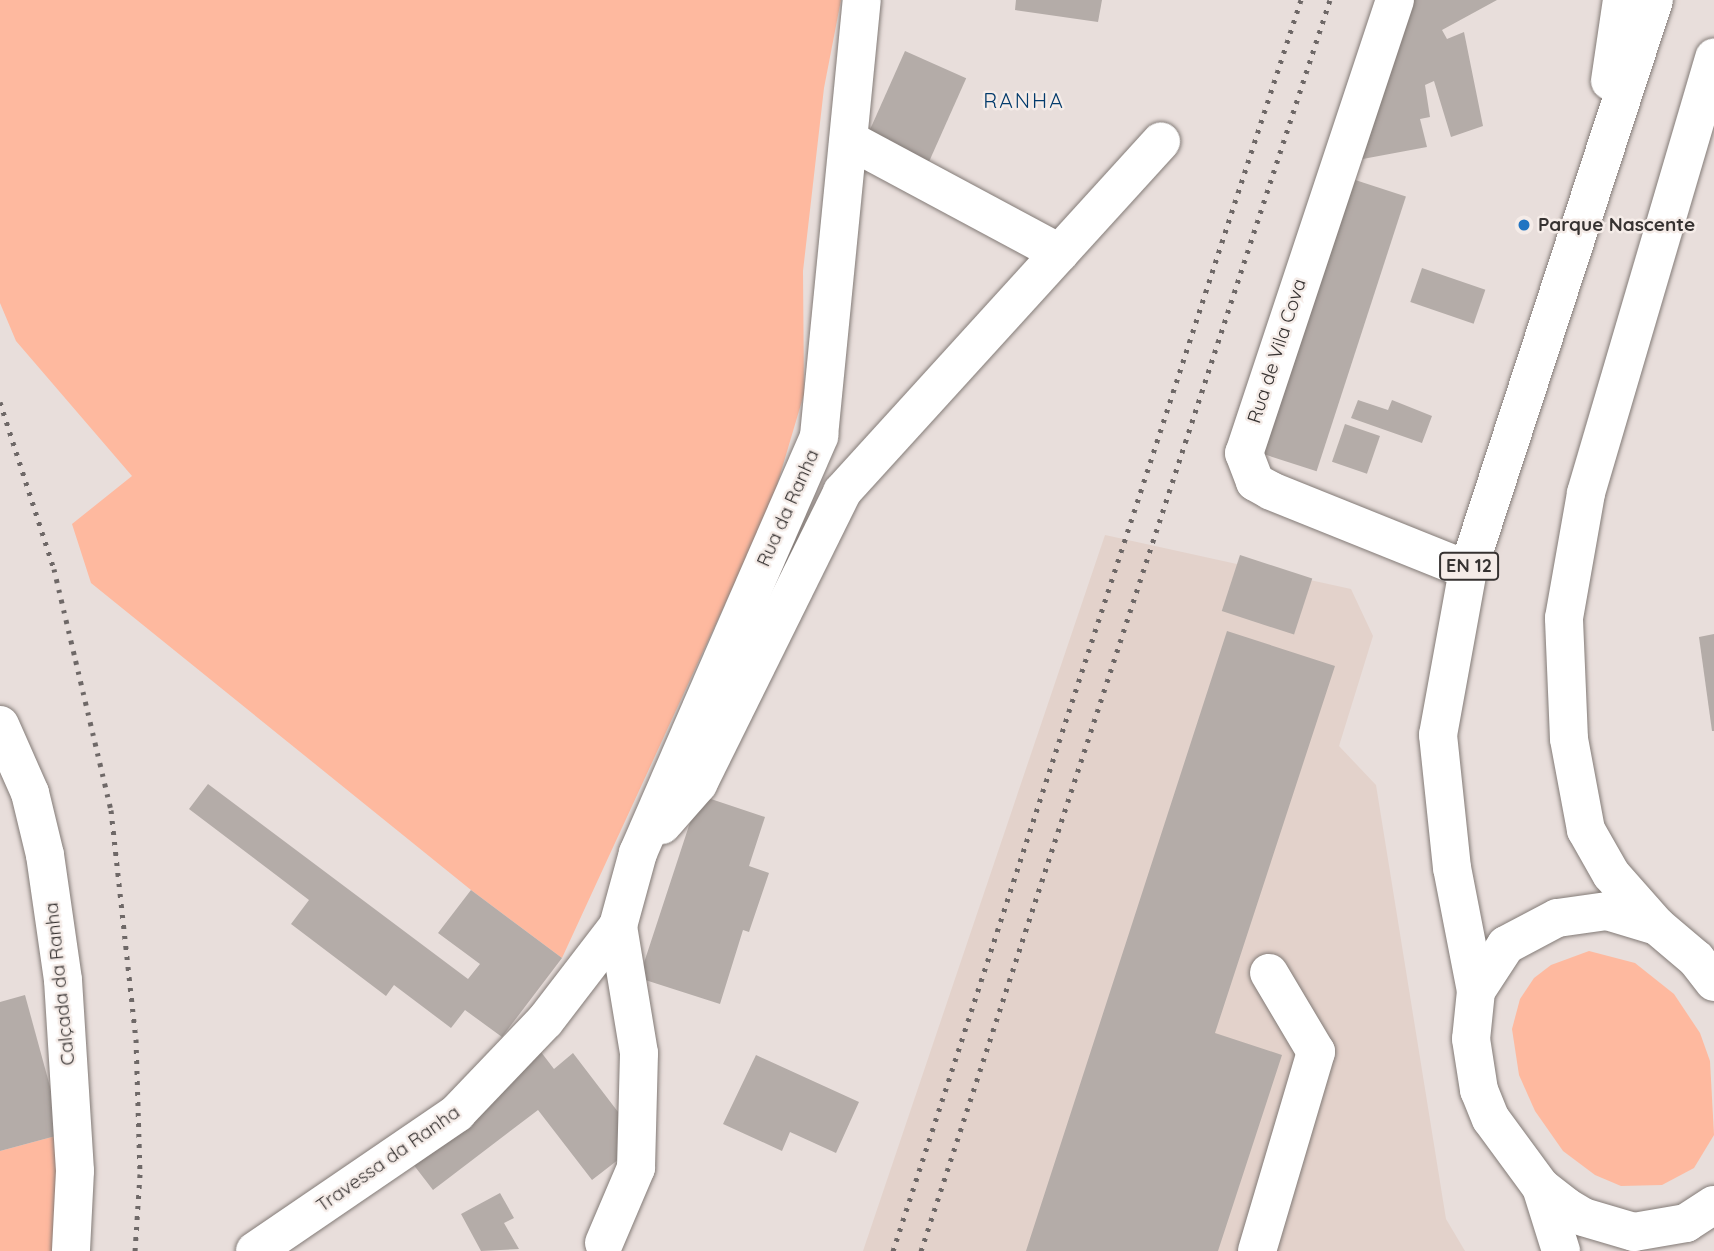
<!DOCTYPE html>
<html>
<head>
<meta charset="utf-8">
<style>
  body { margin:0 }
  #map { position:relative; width:1714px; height:1251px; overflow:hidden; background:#e8dedb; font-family:Quicksand,sans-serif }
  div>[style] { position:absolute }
  .built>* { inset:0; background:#e3d2cb }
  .green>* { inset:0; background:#feb99f }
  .building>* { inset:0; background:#b4aca8; transform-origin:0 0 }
  .roads { filter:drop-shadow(0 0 2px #837b77) drop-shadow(0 0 2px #837b77) }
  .minor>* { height:38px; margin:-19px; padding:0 19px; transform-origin:19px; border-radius:19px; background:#fff }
  .major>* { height:38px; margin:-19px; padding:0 19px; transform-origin:19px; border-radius:19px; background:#fff }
  .rail>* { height:5px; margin-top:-2.5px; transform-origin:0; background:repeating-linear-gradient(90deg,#6e6867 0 3.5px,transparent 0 10.5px) }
  .dots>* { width:19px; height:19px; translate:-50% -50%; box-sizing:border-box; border:4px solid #f5ece8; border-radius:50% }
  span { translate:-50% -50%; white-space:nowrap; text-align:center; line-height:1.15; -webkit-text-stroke:5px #f5ece8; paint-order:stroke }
  .shield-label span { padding:2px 5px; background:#f5ece8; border:2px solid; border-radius:5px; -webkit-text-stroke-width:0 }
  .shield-label { font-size:18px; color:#363231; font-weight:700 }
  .poi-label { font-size:19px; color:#363231; font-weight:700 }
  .left { translate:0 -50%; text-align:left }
  .street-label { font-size:19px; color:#363231 }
  .neighbourhood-label { font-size:21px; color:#033b6c; letter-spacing:2px }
</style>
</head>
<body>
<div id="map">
  <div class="built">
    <i style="clip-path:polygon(1105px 535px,1351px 589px,1373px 636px,1339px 746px,1376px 785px,1446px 1219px,1465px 1251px,863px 1251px)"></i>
  </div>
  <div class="green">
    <i style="clip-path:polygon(0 0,841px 0,824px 88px,803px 271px,804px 394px,772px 502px,562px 958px,471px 890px,91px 583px,72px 524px,132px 476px,16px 341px,0 303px)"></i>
    <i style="clip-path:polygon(1589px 951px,1635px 963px,1674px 994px,1700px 1033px,1710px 1061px,1714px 1135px,1694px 1168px,1662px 1185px,1621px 1186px,1595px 1175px,1563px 1151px,1535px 1111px,1519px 1075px,1512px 1029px,1520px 999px,1534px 978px,1551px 965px)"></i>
    <i style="clip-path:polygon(63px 1134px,58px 1251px,0 1251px,0 1151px)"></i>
  </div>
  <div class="building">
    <i style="clip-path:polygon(1016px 0,1102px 0,1098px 22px,1015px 10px)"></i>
    <i style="clip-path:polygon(1412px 0,1497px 0,1442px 30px,1447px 39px,1464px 32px,1483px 126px,1451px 137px,1434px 81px,1425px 85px,1430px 117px,1420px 119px,1427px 147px,1352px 161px)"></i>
    <i style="left:905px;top:51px;width:67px;height:98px;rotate:24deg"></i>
    <i style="left:1346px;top:177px;width:63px;height:289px;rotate:18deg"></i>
    <i style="left:1422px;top:268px;width:67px;height:36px;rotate:19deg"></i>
    <i style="clip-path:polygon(1358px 400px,1388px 410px,1392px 400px,1432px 416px,1422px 443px,1351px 418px)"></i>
    <i style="left:1345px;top:424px;width:37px;height:40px;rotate:19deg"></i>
    <i style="left:1240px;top:555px;width:76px;height:59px;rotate:18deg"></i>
    <i style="clip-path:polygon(1227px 631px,1335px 666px,1215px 1033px,1282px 1055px,1218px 1251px,1026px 1251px)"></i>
    <i style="clip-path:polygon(1714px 634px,1714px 731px,1712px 731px,1699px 637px)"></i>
    <i style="clip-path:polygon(208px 784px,468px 979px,480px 964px,438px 933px,471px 890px,562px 958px,502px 1037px,465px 1010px,451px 1028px,394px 985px,386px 996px,291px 924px,309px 900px,189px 809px)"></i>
    <i style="clip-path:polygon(699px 795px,765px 817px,749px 866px,769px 873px,749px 932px,743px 930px,720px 1004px,639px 978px)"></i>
    <i style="clip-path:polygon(25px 995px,63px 1134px,0 1151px,0 1002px)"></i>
    <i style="clip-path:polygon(541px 1052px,554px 1069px,573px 1053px,641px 1142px,592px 1180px,538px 1110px,433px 1190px,406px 1155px)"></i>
    <i style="clip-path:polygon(756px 1055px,859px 1102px,836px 1153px,790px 1132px,782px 1151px,723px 1124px)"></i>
    <i style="clip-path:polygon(500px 1193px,514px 1218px,504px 1223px,519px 1249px,481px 1251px,461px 1214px)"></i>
  </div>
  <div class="roads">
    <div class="minor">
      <i style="left:1395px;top:0;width:478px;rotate:108.4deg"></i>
      <i style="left:1244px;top:453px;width:31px;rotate:69deg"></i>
      <i style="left:1255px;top:482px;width:18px;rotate:29deg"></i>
      <i style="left:1271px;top:491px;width:212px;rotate:21.9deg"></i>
      <i style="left:849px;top:140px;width:239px;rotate:28.2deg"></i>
      <i style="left:0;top:725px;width:74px;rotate:66.2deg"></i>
      <i style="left:30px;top:793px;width:64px;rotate:76.4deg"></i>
      <i style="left:45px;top:855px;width:126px;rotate:81.8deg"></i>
      <i style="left:63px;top:980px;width:191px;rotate:86.4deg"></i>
      <i style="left:75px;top:1171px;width:80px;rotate:92.9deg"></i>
      <i style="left:662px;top:825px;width:55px;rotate:-48.7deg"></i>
      <i style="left:698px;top:784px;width:326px;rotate:-63.7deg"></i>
      <i style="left:842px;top:492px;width:474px;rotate:-47.7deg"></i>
      <i style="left:1541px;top:1187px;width:67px;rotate:72.6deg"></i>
      <i style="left:604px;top:1243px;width:82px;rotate:-66.9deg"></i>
      <i style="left:636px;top:1168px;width:115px;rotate:-88.5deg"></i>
      <i style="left:639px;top:1053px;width:129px;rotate:-99.4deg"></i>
      <i style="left:618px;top:926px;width:76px;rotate:-74.7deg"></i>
      <i style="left:638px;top:853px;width:455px;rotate:-66.5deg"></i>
      <i style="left:819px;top:436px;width:438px;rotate:-84.4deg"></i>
      <i style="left:255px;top:1251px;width:245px;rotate:-34.3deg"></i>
      <i style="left:457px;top:1113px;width:127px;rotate:-46.3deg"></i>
      <i style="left:545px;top:1021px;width:120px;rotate:-52.5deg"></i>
      <i style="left:1257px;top:1251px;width:208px;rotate:-73.5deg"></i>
      <i style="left:1316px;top:1052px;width:92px;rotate:-120.7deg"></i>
    </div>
    <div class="major">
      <i style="left:1610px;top:81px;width:82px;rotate:-81.6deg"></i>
      <i style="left:1657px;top:926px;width:69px;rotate:-131.5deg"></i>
      <i style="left:1611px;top:874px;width:51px;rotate:-119.6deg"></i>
      <i style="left:1586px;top:830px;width:93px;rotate:-100.6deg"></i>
      <i style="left:1569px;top:739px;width:121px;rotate:-92.4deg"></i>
      <i style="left:1564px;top:618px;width:127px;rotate:-80deg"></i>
      <i style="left:1586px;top:493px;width:454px;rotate:-73.6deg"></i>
      <i style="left:1714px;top:982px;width:29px;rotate:-128deg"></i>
      <i style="left:1696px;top:959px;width:51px;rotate:-139.8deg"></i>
      <i style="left:1657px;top:926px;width:52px;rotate:-163.3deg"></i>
      <i style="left:1607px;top:911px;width:50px;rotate:172deg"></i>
      <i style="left:1557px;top:918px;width:58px;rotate:152.1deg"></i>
      <i style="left:1506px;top:945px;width:55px;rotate:123.1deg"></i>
      <i style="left:1476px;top:991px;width:48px;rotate:95.9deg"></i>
      <i style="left:1471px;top:1039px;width:52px;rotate:81.1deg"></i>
      <i style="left:1479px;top:1090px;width:31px;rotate:68deg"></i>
      <i style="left:1491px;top:1119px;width:84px;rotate:53.7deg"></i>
      <i style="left:1541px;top:1187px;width:31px;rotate:38deg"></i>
      <i style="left:1565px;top:1206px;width:21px;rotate:31deg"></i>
      <i style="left:1583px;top:1217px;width:53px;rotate:16.4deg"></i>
      <i style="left:1634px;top:1232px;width:53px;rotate:-9.8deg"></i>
      <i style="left:1686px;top:1223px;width:33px;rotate:-33deg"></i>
      <i style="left:1476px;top:991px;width:125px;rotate:-101deg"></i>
      <i style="left:1452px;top:868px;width:134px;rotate:-96deg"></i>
      <i style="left:1438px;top:735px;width:168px;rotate:-79.7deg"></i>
      <i style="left:1468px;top:570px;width:600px;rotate:-71.93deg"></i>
    </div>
  </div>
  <div class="rail">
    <i style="left:0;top:402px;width:176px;rotate:72.1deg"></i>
    <i style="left:54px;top:569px;width:248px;rotate:76.7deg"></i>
    <i style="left:111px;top:810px;width:230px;rotate:83.8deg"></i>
    <i style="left:136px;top:1039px;width:135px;rotate:88.3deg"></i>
    <i style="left:140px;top:1174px;width:77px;rotate:93.7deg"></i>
    <i style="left:893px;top:1251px;width:1316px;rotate:-71.94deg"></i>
    <i style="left:921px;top:1251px;width:1316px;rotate:-71.9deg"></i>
  </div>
  <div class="dots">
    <i style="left:1524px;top:225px;background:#2174c2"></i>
  </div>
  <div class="shield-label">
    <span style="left:1469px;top:566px">EN 12</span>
  </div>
  <div class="poi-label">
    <span class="left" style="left:1538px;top:225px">Parque Nascente</span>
  </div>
  <div class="street-label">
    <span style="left:1277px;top:351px;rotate:-72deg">Rua de Vila Cova</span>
    <span style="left:788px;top:508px;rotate:-66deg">Rua da Ranha</span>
    <span style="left:60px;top:984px;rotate:-96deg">Calçada da Ranha</span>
    <span style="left:388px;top:1159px;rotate:-35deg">Travessa da Ranha</span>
  </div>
  <div class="neighbourhood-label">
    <span style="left:1024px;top:100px">RANHA</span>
  </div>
</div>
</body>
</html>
